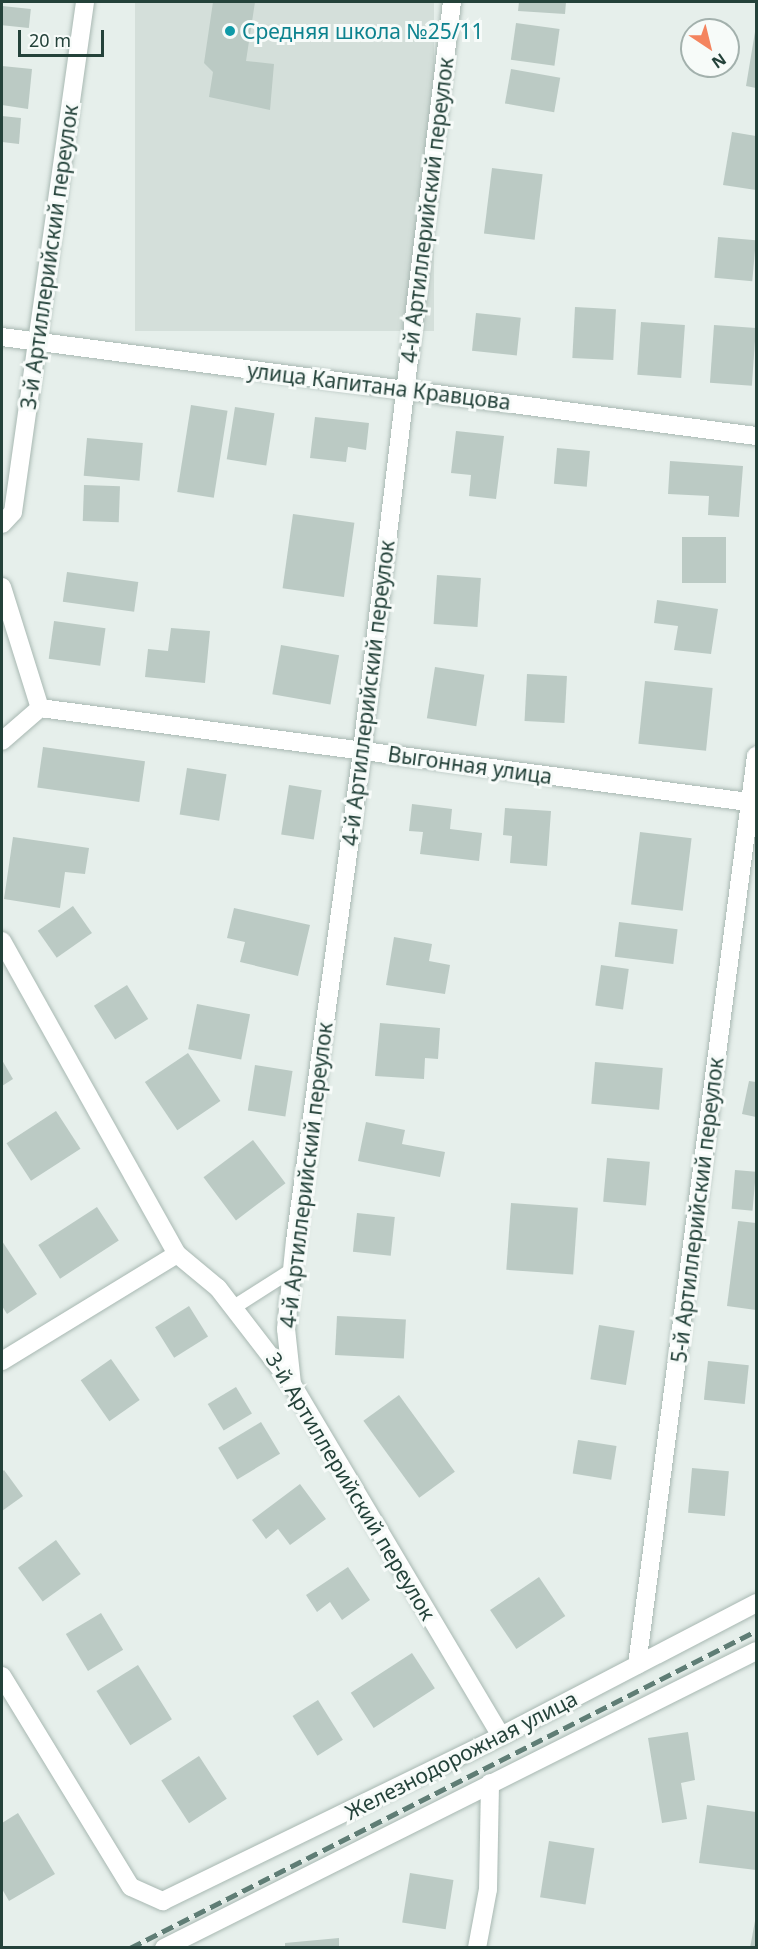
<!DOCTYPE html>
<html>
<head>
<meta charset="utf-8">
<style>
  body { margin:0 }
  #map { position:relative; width:758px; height:1949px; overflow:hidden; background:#e6efeb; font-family:"Noto Sans",sans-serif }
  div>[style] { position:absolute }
  .built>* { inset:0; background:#d4dfda; transform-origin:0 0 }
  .building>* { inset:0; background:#bbcac4; transform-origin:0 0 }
  .roads { filter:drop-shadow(0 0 2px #a8b8b2) drop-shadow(0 0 2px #a8b8b2) }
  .service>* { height:14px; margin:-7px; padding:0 7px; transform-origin:7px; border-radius:7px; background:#fff }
  .minor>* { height:18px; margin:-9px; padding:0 9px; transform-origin:9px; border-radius:9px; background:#fff }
  .rail>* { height:4.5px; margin-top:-2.25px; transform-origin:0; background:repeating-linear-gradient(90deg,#5f7d75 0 12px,transparent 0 18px) }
  .dots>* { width:16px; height:16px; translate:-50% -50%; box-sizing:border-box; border:3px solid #f7fbf9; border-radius:50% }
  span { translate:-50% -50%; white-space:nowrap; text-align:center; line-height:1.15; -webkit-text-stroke:6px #f7fbf9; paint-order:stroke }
  .culture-label { font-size:21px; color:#0d838f }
  .left { translate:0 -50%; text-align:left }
  .street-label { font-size:21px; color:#24423a }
  .frame { position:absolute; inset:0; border:3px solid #24423a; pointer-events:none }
  .north { position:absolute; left:680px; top:18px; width:60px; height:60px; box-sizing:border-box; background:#f7fbf9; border:2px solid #a3b1ad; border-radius:50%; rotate:145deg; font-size:16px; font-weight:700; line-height:24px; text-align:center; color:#24423a }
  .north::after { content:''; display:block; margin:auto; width:21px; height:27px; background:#f4845f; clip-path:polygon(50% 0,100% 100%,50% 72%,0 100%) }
  .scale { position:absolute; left:18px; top:30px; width:86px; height:27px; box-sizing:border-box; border:3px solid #24423a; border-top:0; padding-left:8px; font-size:18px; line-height:21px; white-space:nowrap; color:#24423a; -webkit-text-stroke:4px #f7fbf9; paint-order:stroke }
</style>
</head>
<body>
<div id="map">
  <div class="built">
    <i style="left:135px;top:2px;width:299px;height:329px"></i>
  </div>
  <div class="building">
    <i style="clip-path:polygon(213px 2px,255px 2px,246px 61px,274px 64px,270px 110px,209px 97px,213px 72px,204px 63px)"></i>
    <i style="clip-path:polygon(519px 2px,566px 2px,565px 14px,518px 11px)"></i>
    <i style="left:2px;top:6px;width:29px;height:19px;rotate:6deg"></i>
    <i style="left:516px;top:23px;width:44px;height:37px;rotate:8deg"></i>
    <i style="clip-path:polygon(755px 32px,756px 32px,756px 88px,746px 86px)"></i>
    <i style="clip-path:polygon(2px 66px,32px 69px,28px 109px,2px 105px)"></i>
    <i style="left:511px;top:69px;width:50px;height:35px;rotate:10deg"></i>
    <i style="clip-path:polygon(2px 116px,21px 118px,19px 144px,2px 142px)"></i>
    <i style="clip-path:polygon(732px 132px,756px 136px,756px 190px,723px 185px)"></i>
    <i style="left:492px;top:168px;width:51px;height:66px;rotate:7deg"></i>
    <i style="left:718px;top:237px;width:38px;height:41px;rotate:5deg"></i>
    <i style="left:575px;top:307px;width:41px;height:51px;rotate:3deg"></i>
    <i style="left:476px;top:313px;width:45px;height:38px;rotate:6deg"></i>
    <i style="left:641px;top:322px;width:44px;height:53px;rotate:4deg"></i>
    <i style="left:714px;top:325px;width:42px;height:58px;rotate:4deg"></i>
    <i style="left:191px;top:405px;width:37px;height:88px;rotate:9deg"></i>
    <i style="left:235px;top:407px;width:40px;height:53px;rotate:9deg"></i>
    <i style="clip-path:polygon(315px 417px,369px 423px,366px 450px,348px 447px,346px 462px,310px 458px)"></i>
    <i style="clip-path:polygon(456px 431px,504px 436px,496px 499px,469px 496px,471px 475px,451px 473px)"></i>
    <i style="left:87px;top:438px;width:56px;height:38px;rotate:5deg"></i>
    <i style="left:557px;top:448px;width:33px;height:36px;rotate:5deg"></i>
    <i style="clip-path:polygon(670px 461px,743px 466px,739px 517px,708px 515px,709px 496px,668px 494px)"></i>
    <i style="left:84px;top:485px;width:36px;height:36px;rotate:2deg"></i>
    <i style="left:293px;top:514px;width:62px;height:75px;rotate:8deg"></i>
    <i style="left:682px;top:537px;width:44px;height:46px"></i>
    <i style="left:67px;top:572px;width:72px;height:30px;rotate:8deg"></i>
    <i style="left:437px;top:575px;width:44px;height:49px;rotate:4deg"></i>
    <i style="clip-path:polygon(657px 600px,718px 609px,711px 654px,674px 650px,678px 626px,654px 623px)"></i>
    <i style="left:54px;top:621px;width:52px;height:38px;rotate:8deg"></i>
    <i style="clip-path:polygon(171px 628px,210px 631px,205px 683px,145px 677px,148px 649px,168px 651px)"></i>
    <i style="left:281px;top:645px;width:59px;height:50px;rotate:10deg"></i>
    <i style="left:435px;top:667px;width:50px;height:52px;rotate:9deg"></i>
    <i style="left:527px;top:674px;width:40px;height:47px;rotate:3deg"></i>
    <i style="left:645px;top:681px;width:68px;height:63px;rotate:6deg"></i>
    <i style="left:43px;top:747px;width:103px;height:41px;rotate:8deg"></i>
    <i style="left:187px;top:768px;width:40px;height:47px;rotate:9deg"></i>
    <i style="left:289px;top:785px;width:33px;height:50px;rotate:9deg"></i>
    <i style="clip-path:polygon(412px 804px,452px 809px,450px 829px,482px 833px,479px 861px,420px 854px,423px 832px,409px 831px)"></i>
    <i style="clip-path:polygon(505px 808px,551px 811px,547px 866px,510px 863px,512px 836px,503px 835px)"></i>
    <i style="left:640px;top:832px;width:52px;height:73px;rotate:7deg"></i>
    <i style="clip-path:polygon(13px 837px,89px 848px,85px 874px,65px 872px,60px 908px,4px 899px)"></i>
    <i style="left:73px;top:906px;width:33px;height:43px;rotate:55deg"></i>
    <i style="clip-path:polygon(234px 908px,310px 925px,298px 976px,240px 962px,245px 942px,227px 938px)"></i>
    <i style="left:619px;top:922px;width:59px;height:35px;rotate:7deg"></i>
    <i style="clip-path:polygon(394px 937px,432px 944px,429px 961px,450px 965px,445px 994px,386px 985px)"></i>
    <i style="left:601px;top:965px;width:28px;height:41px;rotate:8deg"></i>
    <i style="left:127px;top:985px;width:40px;height:39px;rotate:58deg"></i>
    <i style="left:197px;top:1004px;width:54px;height:46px;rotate:11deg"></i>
    <i style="clip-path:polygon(380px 1023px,440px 1028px,438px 1059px,425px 1058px,424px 1079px,375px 1076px)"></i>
    <i style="left:188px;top:1053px;width:58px;height:52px;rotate:56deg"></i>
    <i style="clip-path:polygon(2px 1060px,13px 1079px,2px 1086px)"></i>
    <i style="left:595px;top:1062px;width:68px;height:42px;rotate:5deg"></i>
    <i style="left:255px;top:1065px;width:38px;height:46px;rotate:9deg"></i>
    <i style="clip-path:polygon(749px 1081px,756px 1082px,756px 1117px,742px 1114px)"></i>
    <i style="left:56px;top:1111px;width:45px;height:59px;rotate:57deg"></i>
    <i style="clip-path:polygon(366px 1122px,405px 1130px,402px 1144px,445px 1152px,440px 1177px,358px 1161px)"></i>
    <i style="left:253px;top:1140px;width:54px;height:62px;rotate:53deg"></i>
    <i style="left:607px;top:1158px;width:43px;height:44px;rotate:5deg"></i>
    <i style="left:735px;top:1170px;width:21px;height:39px;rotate:5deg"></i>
    <i style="left:511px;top:1203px;width:67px;height:67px;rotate:4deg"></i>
    <i style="left:97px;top:1207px;width:40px;height:70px;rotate:57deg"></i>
    <i style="left:357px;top:1213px;width:38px;height:39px;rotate:6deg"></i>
    <i style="clip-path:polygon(738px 1221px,756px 1223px,756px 1310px,727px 1306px)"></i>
    <i style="clip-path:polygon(2px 1241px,37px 1294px,7px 1314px,2px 1306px)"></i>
    <i style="left:189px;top:1306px;width:36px;height:40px;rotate:58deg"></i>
    <i style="left:337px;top:1316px;width:69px;height:39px;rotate:3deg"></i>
    <i style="left:599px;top:1325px;width:36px;height:55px;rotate:9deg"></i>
    <i style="left:111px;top:1359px;width:50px;height:37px;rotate:55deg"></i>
    <i style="left:708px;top:1361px;width:41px;height:39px;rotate:6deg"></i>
    <i style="left:236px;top:1387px;width:31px;height:33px;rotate:59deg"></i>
    <i style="left:399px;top:1395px;width:95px;height:44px;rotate:54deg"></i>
    <i style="left:261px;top:1422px;width:37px;height:50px;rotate:59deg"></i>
    <i style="left:578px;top:1440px;width:39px;height:34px;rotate:9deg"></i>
    <i style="left:692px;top:1468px;width:37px;height:45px;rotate:5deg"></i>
    <i style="clip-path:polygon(4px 1470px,23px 1496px,2px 1511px,2px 1472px)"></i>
    <i style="clip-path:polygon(300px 1484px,326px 1519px,290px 1545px,278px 1529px,266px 1539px,252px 1520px)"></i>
    <i style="left:56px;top:1540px;width:42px;height:47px;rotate:54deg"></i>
    <i style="clip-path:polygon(348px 1567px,370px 1600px,342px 1620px,330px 1602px,317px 1612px,306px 1595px)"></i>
    <i style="left:539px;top:1577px;width:47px;height:59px;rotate:56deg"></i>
    <i style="left:101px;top:1613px;width:43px;height:41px;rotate:59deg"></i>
    <i style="left:412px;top:1653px;width:42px;height:73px;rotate:57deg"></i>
    <i style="left:138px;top:1665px;width:64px;height:49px;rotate:58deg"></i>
    <i style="left:318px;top:1700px;width:47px;height:30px;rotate:58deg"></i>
    <i style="clip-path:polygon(688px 1732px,695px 1780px,681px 1783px,687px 1819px,662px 1823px,648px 1738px)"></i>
    <i style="left:199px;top:1756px;width:51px;height:45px;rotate:57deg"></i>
    <i style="clip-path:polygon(707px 1805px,756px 1812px,756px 1870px,699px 1863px)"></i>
    <i style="clip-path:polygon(18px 1813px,55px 1874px,9px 1901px,2px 1889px,2px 1823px)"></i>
    <i style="left:549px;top:1841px;width:46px;height:57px;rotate:9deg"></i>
    <i style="left:410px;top:1873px;width:44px;height:50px;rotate:9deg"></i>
    <i style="clip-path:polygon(755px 1921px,756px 1948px,750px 1948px)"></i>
    <i style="clip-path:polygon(339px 1938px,339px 1948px,285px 1948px,285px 1943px)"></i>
  </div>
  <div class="roads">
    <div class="service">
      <i style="left:234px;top:1307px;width:69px;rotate:-32.5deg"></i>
    </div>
    <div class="minor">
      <i style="left:2px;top:337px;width:760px;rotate:7.48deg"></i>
      <i style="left:2px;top:524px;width:16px;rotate:-47deg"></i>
      <i style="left:13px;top:512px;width:515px;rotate:-81.96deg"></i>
      <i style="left:2px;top:587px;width:127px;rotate:72.6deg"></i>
      <i style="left:40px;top:708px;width:50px;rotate:139deg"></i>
      <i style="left:40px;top:708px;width:722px;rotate:7.56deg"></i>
      <i style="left:2px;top:941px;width:359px;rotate:60.8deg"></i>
      <i style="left:177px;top:1254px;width:53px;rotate:39.7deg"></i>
      <i style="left:218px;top:1288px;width:121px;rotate:52.4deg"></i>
      <i style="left:292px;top:1384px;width:409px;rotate:59.3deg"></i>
      <i style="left:2px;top:1361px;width:205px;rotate:-31.4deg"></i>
      <i style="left:292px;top:1384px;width:55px;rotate:-96.2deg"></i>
      <i style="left:286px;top:1329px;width:88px;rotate:-84.2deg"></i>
      <i style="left:295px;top:1241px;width:496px;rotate:-82.2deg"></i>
      <i style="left:362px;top:750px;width:753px;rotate:-83.14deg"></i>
      <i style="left:637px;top:1665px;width:917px;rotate:-82.54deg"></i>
      <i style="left:2px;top:1676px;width:247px;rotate:58.6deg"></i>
      <i style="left:131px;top:1887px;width:35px;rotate:24deg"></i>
      <i style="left:163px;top:1901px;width:376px;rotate:-26deg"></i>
      <i style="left:501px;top:1736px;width:288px;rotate:-27.5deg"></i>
      <i style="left:164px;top:1948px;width:662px;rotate:-26.64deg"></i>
      <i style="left:477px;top:1948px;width:60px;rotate:-79.4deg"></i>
      <i style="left:488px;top:1889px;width:106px;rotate:-88.9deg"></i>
    </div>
  </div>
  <div class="rail">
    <i style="left:130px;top:1948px;width:702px;rotate:-26.86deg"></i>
  </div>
  <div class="dots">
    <i style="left:230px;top:31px;background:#0f9aa8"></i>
  </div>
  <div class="culture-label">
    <span class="left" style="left:242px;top:31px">Средняя школа №25/11</span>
  </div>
  <div class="street-label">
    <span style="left:427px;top:210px;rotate:-83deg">4-й Артиллерийский переулок</span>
    <span style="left:49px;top:257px;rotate:-82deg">3-й Артиллерийский переулок</span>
    <span style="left:379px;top:386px;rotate:7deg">улица Капитана Кравцова</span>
    <span style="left:368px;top:693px;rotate:-83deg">4-й Артиллерийский переулок</span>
    <span style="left:470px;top:765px;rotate:8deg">Выгонная улица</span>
    <span style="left:306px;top:1175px;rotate:-83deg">4-й Артиллерийский переулок</span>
    <span style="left:697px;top:1210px;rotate:-83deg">5-й Артиллерийский переулок</span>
    <span style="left:351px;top:1486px;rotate:59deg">3-й Артиллерийский переулок</span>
    <span style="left:461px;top:1755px;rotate:-27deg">Железнодорожная улица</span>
  </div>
  <div class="frame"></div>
  <div class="north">N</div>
  <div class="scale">20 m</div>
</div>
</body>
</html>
